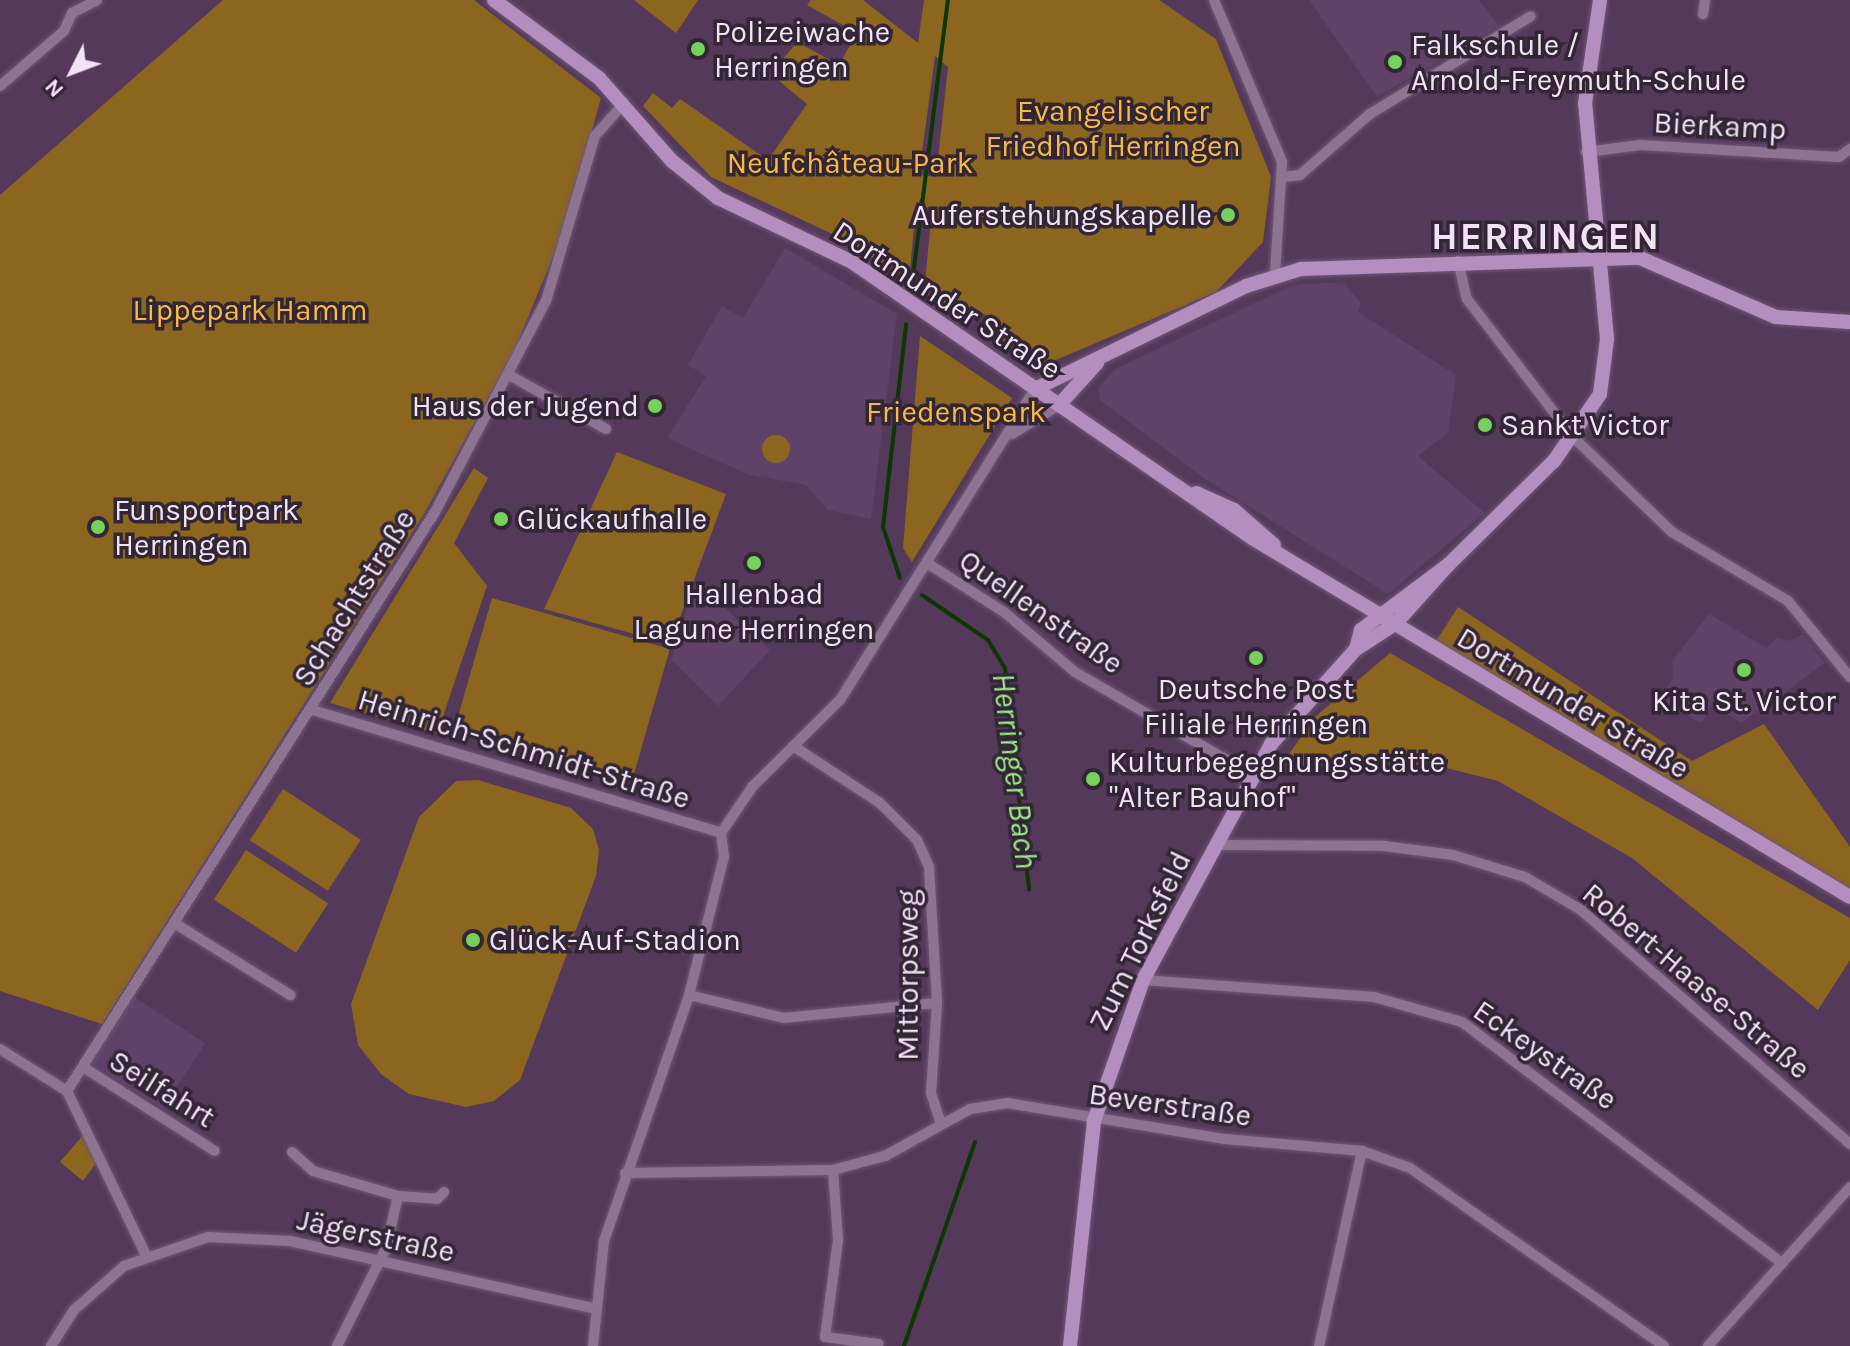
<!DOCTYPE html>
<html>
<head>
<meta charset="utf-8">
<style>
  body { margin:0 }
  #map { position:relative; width:1850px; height:1346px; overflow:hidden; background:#54395a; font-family:Karla,sans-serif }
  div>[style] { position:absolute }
  .built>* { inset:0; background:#604168; transform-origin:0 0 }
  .green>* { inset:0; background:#8c661e; transform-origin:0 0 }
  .round { border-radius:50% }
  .stream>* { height:4px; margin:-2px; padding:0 2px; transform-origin:2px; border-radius:2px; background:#0b3700 }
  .roads { filter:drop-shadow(0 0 2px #705776) drop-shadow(0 0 2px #705776) }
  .street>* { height:10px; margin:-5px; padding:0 5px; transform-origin:5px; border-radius:5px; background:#8d7493 }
  .secondary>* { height:14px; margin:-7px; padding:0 7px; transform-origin:7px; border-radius:7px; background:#b48ebe }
  .dots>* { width:22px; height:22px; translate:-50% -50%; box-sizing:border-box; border:4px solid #322635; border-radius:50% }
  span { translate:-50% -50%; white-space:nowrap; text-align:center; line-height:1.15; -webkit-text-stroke:7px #322635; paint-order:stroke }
  .poi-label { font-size:30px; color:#f2e2f6 }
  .left { translate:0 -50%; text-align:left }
  .right { translate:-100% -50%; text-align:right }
  .park-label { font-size:30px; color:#f9ba41 }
  .street-label { font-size:30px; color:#f2e2f6 }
  .water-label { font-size:32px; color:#9ae887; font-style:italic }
  .district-label { font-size:38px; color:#f2e2f6; font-weight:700; letter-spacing:2px }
  .north { position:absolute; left:32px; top:32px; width:80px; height:80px; -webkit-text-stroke:6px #322635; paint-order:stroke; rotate:228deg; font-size:22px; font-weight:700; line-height:32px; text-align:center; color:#f2e2f6 }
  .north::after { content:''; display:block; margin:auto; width:28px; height:36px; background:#f2e2f6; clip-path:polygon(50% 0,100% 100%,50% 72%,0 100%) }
</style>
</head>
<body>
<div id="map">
  <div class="built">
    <i style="clip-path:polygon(1309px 0,1479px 0,1499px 26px,1377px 97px)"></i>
    <i style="clip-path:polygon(785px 248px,897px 314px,871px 519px,828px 510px,806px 485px,749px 475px,667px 438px,706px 376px,688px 365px,722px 306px,743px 318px)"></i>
    <i style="clip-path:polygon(1343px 282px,1361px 303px,1358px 312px,1456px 375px,1448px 433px,1418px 456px,1485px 513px,1388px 594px,1202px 477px,1100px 400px,1098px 389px,1115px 369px,1293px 285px)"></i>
    <i style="clip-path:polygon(696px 581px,770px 650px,718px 706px,671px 659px)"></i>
    <i style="clip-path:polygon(1709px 614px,1767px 648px,1777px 637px,1790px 641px,1803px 634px,1825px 663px,1741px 723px,1712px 704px,1702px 723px,1658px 701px,1673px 677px,1672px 661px)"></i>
    <i style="left:134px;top:997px;width:85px;height:78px;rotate:33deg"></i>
  </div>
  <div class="green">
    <i style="clip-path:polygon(223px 0,474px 0,601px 98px,565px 228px,514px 351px,425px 512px,102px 1024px,0 991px,0 195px)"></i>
    <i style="clip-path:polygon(634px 0,698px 0,676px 33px)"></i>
    <i style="clip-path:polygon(evenodd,811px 0,863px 0,918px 43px,924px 0,1159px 0,1216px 39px,1271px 177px,1263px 242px,1216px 292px,1037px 368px,994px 339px,1002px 326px,978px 310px,969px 321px,924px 293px,932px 209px,916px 205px,909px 282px,845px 240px,711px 177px,643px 106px,653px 93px,672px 108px,680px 99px,768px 160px,807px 104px,778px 80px,778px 65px,797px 42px,839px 65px,857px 33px,807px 5px,811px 0,935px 56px,948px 67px,936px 177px,919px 175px,935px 56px)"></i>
    <i style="clip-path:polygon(920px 336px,1012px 398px,912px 562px,903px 548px)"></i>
    <i class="round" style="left:762px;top:435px;width:28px;height:28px"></i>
    <i style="clip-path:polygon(617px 452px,726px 494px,670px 644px,544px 609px)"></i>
    <i style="clip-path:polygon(474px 468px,488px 478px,454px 543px,487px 586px,437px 734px,330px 703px)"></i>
    <i style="left:492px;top:598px;width:185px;height:135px;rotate:16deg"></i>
    <i style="clip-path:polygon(1458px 607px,1692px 761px,1764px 724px,1850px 847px,1850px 889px,1434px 644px)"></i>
    <i style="clip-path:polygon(1390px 653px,1850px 918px,1850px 960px,1818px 1010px,1632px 858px,1498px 781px,1431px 764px,1280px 767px,1315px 717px)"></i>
    <i style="clip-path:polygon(478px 780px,571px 808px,593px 829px,599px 850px,596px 876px,520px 1080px,494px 1101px,466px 1107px,409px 1094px,381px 1074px,358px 1045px,351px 1004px,419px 817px,456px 781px)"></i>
    <i style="left:283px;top:789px;width:93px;height:61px;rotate:33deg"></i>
    <i style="left:246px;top:850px;width:98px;height:59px;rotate:33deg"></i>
    <i style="clip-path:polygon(84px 1134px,99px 1159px,83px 1181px,60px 1162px)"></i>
  </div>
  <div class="stream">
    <i style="left:912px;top:284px;width:286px;rotate:-82.8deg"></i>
    <i style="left:900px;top:578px;width:54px;rotate:-108.4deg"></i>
    <i style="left:883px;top:527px;width:204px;rotate:-83.5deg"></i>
    <i style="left:922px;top:595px;width:80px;rotate:34.3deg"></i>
    <i style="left:988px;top:640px;width:33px;rotate:59deg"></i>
    <i style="left:1005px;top:668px;width:223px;rotate:83.8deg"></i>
    <i style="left:904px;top:1346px;width:216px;rotate:-70.8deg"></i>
  </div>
  <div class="roads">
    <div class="street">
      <i style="left:1214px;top:0;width:176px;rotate:67.2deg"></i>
      <i style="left:1282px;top:162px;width:112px;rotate:93.6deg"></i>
      <i style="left:72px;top:13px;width:28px;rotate:-27deg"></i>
      <i style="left:1703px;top:14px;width:14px;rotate:-82deg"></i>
      <i style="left:0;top:86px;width:84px;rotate:-40.7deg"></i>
      <i style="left:64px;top:31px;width:20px;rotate:-66deg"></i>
      <i style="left:1586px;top:152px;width:55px;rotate:-7.3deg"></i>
      <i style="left:1641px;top:145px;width:198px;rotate:3.5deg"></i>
      <i style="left:1839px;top:157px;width:14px;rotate:-36deg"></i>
      <i style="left:1283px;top:177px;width:17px;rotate:-7deg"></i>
      <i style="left:1300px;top:175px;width:93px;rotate:-41.1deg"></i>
      <i style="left:1370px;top:114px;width:188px;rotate:-31.3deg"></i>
      <i style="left:1458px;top:261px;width:39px;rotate:77deg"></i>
      <i style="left:1467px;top:299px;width:174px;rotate:52.5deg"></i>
      <i style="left:1573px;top:437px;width:137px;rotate:43.8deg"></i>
      <i style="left:1672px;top:532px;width:135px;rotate:30.7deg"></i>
      <i style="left:1788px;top:601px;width:98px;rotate:50.8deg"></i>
      <i style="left:509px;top:375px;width:111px;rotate:29.1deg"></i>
      <i style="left:1012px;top:434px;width:55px;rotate:-31.7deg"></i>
      <i style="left:927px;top:563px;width:91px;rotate:32.5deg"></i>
      <i style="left:1004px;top:612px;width:93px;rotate:40.2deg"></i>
      <i style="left:1075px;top:672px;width:203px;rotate:30.1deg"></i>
      <i style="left:312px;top:710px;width:427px;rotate:16.7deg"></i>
      <i style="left:793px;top:746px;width:104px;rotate:33.2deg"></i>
      <i style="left:880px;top:803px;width:52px;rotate:45deg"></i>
      <i style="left:917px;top:840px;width:30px;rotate:66deg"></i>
      <i style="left:929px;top:867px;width:136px;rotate:86.6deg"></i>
      <i style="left:937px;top:1003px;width:90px;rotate:93.8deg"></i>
      <i style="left:931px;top:1093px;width:33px;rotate:72deg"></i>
      <i style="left:1217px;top:845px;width:167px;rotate:0.3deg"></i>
      <i style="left:1384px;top:846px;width:70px;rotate:7.4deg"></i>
      <i style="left:1453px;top:855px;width:75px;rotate:17deg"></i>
      <i style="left:1525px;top:877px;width:65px;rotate:30.5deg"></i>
      <i style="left:1581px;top:910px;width:357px;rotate:41deg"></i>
      <i style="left:174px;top:923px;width:137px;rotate:31.8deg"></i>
      <i style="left:1143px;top:980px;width:232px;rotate:4.2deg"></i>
      <i style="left:1374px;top:997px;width:91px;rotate:15.9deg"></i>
      <i style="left:1462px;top:1022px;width:401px;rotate:37deg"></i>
      <i style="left:689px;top:995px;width:97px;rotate:13.7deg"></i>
      <i style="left:783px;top:1018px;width:155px;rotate:-5.6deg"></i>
      <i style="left:0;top:1049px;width:79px;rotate:32.1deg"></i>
      <i style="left:83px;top:1067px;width:156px;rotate:32.5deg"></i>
      <i style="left:67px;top:1091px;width:686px;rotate:-57.56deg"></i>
      <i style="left:435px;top:512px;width:238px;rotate:-62.3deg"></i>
      <i style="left:546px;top:301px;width:172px;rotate:-73.5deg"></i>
      <i style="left:595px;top:136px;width:44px;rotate:-48.7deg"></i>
      <i style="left:67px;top:1091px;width:182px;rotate:64.3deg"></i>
      <i style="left:292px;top:1152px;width:28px;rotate:42deg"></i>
      <i style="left:313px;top:1171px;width:89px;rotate:16.4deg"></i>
      <i style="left:398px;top:1196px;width:39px;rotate:4deg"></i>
      <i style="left:437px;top:1199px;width:10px;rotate:-45deg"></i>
      <i style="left:833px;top:1170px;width:70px;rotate:85.9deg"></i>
      <i style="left:838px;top:1240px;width:98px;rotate:97.6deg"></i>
      <i style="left:825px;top:1337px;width:54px;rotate:7.4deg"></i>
      <i style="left:625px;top:1173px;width:208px;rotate:-0.8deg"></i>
      <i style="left:833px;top:1170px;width:54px;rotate:-15.1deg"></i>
      <i style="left:885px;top:1156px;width:97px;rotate:-28.9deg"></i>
      <i style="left:970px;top:1109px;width:37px;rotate:-9deg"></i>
      <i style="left:1007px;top:1103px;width:221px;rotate:9.4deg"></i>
      <i style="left:1225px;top:1139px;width:138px;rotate:5deg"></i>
      <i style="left:1362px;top:1151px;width:51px;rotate:19.5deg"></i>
      <i style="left:1410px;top:1168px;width:310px;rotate:35deg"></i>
      <i style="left:51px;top:1346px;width:43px;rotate:-57.4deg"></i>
      <i style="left:74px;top:1310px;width:67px;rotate:-41.3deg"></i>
      <i style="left:124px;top:1266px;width:89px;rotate:-19deg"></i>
      <i style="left:208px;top:1237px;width:82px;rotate:2.8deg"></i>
      <i style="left:290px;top:1241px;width:313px;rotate:12.5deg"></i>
      <i style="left:337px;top:1346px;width:110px;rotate:-63.4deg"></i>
      <i style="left:386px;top:1248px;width:53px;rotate:-77deg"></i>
      <i style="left:593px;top:1346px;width:106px;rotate:-84deg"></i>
      <i style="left:604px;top:1241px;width:260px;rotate:-70.9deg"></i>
      <i style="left:689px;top:995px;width:142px;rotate:-75.8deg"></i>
      <i style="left:724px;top:857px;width:24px;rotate:-97deg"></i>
      <i style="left:721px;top:833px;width:57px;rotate:-55.8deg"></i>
      <i style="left:753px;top:786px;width:122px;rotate:-44.7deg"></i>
      <i style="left:840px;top:700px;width:367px;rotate:-57.9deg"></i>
      <i style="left:1319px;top:1346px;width:200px;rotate:-77.6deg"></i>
      <i style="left:1708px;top:1346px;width:213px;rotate:-48.2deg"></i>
    </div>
    <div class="secondary">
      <i style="left:494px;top:0;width:131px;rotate:36.6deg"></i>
      <i style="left:599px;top:78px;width:111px;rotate:48.7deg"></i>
      <i style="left:672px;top:161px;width:59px;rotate:38.8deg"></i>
      <i style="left:718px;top:198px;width:148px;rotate:25.5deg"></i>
      <i style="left:852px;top:262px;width:486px;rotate:34.6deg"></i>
      <i style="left:1252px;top:538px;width:697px;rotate:30.98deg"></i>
      <i style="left:1035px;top:389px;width:235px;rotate:-26deg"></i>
      <i style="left:1246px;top:286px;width:58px;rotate:-17.2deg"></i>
      <i style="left:1301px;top:269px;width:339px;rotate:-1.9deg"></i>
      <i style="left:1640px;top:258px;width:148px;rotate:23.5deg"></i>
      <i style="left:1776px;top:317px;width:74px;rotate:3.9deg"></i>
      <i style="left:1059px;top:405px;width:57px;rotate:-47.9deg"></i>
      <i style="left:1196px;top:493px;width:42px;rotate:24.1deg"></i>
      <i style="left:1234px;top:510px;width:53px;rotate:41.2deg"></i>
      <i style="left:1356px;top:649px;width:20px;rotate:-75deg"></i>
      <i style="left:1361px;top:630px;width:109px;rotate:-36.8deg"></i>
      <i style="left:1448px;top:565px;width:148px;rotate:-44.5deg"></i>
      <i style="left:1554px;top:461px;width:81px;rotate:-55.5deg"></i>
      <i style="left:1600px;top:394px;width:55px;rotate:-82.7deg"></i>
      <i style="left:1607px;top:339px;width:237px;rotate:-95.3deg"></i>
      <i style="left:1585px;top:103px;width:104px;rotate:-81.7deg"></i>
      <i style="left:1070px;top:1346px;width:226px;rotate:-83.9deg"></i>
      <i style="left:1094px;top:1121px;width:149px;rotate:-70.8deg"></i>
      <i style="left:1143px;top:980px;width:268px;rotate:-61.5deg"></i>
      <i style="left:1271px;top:744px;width:127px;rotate:-48.2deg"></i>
      <i style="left:1356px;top:649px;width:46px;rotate:-32.7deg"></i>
      <i style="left:1395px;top:624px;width:79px;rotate:-48.1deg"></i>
    </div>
  </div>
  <div class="dots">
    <i style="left:698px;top:49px;background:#74d25c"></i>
    <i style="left:1395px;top:62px;background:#74d25c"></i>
    <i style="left:1228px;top:215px;background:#74d25c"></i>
    <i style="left:655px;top:406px;background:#74d25c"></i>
    <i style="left:1485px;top:425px;background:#74d25c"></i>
    <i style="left:501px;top:519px;background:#74d25c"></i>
    <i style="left:98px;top:527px;background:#74d25c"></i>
    <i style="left:754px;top:563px;background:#74d25c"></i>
    <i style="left:1256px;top:658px;background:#74d25c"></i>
    <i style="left:1744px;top:670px;background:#74d25c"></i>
    <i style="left:1093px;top:779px;background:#74d25c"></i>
    <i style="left:473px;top:940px;background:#74d25c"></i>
  </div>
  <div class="poi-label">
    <span class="left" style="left:714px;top:49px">Polizeiwache<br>Herringen</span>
    <span class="left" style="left:1411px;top:62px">Falkschule /<br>Arnold-Freymuth-Schule</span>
    <span class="right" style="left:1212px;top:215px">Auferstehungskapelle</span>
    <span class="right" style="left:639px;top:406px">Haus der Jugend</span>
    <span class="left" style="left:1501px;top:425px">Sankt Victor</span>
    <span class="left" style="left:114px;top:527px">Funsportpark<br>Herringen</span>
    <span class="left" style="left:517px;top:519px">Glückaufhalle</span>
    <span style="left:754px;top:611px">Hallenbad<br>Lagune Herringen</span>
    <span style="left:1256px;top:706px">Deutsche Post<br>Filiale Herringen</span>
    <span style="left:1744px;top:701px">Kita St. Victor</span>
    <span class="left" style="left:1109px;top:779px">Kulturbegegnungsstätte<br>"Alter Bauhof"</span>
    <span class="left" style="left:489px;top:940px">Glück-Auf-Stadion</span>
  </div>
  <div class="park-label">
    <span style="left:1113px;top:128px">Evangelischer<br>Friedhof Herringen</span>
    <span style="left:850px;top:163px">Neufchâteau-Park</span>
    <span style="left:250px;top:310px">Lippepark Hamm</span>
    <span style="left:956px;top:412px">Friedenspark</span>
  </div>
  <div class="street-label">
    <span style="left:1720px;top:126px;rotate:3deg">Bierkamp</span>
    <span style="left:947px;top:300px;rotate:33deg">Dortmunder Straße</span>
    <span style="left:354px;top:598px;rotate:-58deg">Schachtstraße</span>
    <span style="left:1041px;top:612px;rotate:35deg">Quellenstraße</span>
    <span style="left:1573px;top:703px;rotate:31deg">Dortmunder Straße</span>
    <span style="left:524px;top:749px;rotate:17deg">Heinrich-Schmidt-Straße</span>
    <span style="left:1140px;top:941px;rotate:-64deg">Zum Torksfeld</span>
    <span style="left:908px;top:975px;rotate:-90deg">Mittorpsweg</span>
    <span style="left:1696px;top:981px;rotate:40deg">Robert-Haase-Straße</span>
    <span style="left:1545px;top:1055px;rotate:35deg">Eckeystraße</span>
    <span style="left:162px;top:1089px;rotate:32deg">Seilfahrt</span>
    <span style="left:1170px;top:1105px;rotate:8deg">Beverstraße</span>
    <span style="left:376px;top:1236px;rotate:12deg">Jägerstraße</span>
  </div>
  <div class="water-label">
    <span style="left:1014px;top:771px;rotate:83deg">Herringer Bach</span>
  </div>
  <div class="district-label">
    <span style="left:1546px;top:237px">HERRINGEN</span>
  </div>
  <div class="north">N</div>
</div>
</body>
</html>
